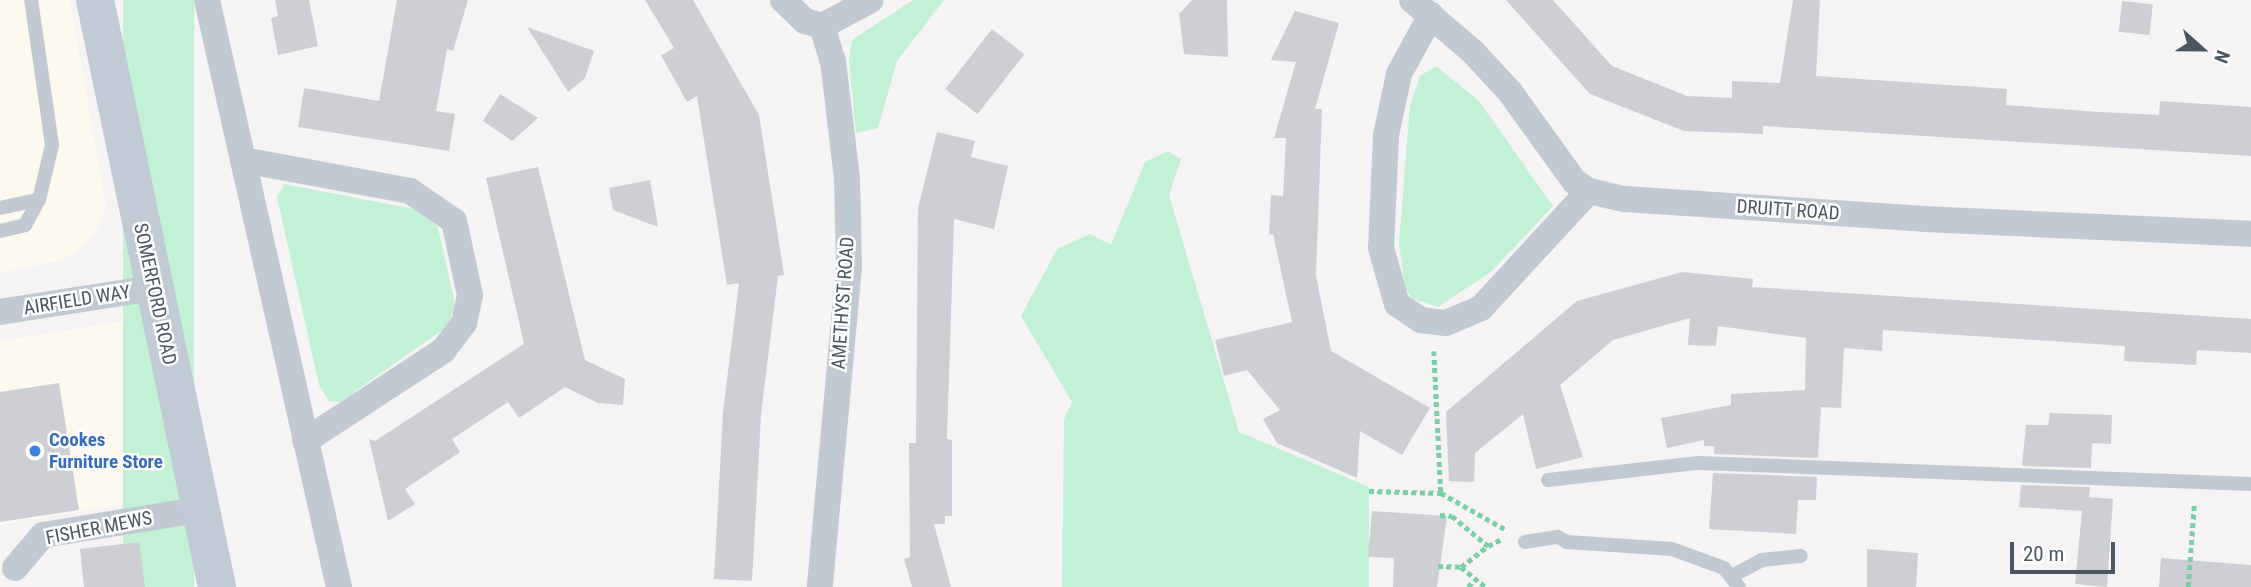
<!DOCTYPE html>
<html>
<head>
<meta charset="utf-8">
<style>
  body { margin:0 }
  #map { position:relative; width:2251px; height:587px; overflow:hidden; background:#f5f3f3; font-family:"Roboto Condensed",sans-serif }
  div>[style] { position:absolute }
  .commercial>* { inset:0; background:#fdf9ef }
  .green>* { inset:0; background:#c3f1d5; transform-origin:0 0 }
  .building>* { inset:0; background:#cdcfd5; transform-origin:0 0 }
  .path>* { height:4.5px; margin-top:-2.25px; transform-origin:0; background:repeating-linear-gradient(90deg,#7ad0a6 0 5px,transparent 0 8.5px) }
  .service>* { height:14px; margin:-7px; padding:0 7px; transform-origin:7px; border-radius:7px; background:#c1cad2 }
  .minor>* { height:26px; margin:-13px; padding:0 13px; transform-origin:13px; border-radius:13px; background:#c1cad2 }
  .secondary>* { height:38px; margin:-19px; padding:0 19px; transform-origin:19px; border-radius:19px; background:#c1cbd6 }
  .dots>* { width:19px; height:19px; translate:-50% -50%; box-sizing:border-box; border:4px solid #fff; border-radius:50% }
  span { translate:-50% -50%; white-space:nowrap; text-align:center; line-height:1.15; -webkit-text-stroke:5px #fff; paint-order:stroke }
  .street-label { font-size:19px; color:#4a5661 }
  .shop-label { font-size:19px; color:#366cbe; font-weight:700 }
  .left { translate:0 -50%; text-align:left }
  .north { position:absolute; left:2167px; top:14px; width:70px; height:70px; -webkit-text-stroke:5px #fff; paint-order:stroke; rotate:111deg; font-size:19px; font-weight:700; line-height:28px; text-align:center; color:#4a5661 }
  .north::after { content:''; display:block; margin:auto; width:24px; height:32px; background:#4a5661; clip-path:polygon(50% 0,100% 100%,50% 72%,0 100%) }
  .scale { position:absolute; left:2010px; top:542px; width:105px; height:32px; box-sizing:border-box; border:4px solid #4a5661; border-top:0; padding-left:9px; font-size:21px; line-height:24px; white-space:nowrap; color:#4a5661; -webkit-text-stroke:5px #fff; paint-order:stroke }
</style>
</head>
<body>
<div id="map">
  <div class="commercial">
    <i style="clip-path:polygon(0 0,70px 0,106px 208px,94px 235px,77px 251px,59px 261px,0 273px)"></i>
    <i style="clip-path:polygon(131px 320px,176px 496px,0 524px,0 341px)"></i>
  </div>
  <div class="green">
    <i style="left:123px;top:0;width:71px;height:600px"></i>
    <i style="clip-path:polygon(913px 0,944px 0,897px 61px,878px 128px,856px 133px,849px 60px,852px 40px)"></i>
    <i style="clip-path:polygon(1436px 66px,1478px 100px,1553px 206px,1491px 272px,1438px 307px,1413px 299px,1405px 288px,1399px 243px,1410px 106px,1420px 76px)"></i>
    <i style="clip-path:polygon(1168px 151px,1181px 159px,1169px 195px,1239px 432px,1369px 487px,1369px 587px,1062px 587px,1064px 419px,1072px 402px,1021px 316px,1057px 249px,1090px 234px,1111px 245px,1145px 162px)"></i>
    <i style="clip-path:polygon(284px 184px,414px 209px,437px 226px,440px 236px,455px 304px,448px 326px,340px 402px,329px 401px,319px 385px,277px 197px)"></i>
  </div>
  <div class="building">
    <i style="clip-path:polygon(275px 0,309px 0,318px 46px,278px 55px,271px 18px,278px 16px)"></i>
    <i style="clip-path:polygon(397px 0,468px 0,453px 51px,447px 49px,436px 111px,455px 114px,449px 151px,298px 127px,304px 88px,379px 101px)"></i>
    <i style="clip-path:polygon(645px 0,693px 0,759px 115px,784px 275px,778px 276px,761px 415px,752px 581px,714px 579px,723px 412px,739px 283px,727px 285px,697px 96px,687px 102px,661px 55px,674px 48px)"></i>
    <i style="clip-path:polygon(1192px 0,1227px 0,1228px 57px,1184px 54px,1179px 14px)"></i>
    <i style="clip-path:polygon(1506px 0,1553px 0,1612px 66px,1687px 96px,1732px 98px,1732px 81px,1780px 83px,1793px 0,1820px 0,1816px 76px,2007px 89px,2006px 105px,2099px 112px,2159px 115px,2160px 101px,2251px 107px,2251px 156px,1763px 126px,1763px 134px,1684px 131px,1590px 94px)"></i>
    <i style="left:2122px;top:1px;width:31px;height:31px;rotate:6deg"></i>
    <i style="clip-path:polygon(1295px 11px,1339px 23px,1315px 109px,1322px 109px,1316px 276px,1331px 351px,1430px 408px,1402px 455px,1360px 431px,1357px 478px,1277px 443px,1263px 419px,1280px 410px,1247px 370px,1224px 376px,1215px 340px,1292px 322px,1273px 234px,1269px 235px,1271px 195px,1283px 196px,1286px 138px,1274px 138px,1296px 62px,1271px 60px)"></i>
    <i style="clip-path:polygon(527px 27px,594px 51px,585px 78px,568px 92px)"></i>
    <i style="left:992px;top:29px;width:41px;height:76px;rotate:38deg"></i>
    <i style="clip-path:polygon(500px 94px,538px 118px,512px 141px,483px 121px)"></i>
    <i style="clip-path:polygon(937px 132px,975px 141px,971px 157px,1008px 166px,994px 229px,954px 219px,947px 439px,952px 440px,952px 516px,945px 516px,945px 524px,934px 524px,951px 587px,912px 587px,904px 559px,910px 557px,909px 443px,916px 443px,918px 208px)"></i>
    <i style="clip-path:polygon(538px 167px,585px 360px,625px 379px,623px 405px,598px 403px,565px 387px,519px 418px,508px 402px,452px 439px,460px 452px,405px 489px,415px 504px,388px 521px,369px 439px,375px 441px,524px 344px,486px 178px)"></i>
    <i style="clip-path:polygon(650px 180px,658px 227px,613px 210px,609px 188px)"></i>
    <i style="clip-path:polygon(1682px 272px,1753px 279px,1752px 287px,2251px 319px,2251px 353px,2197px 350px,2196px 365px,2124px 361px,2125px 346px,1883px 330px,1882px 351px,1844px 348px,1841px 408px,1821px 407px,1818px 458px,1714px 454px,1714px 446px,1704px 446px,1704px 440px,1667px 448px,1661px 418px,1731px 405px,1731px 394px,1805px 390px,1806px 338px,1718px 326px,1716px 346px,1688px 345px,1690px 318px,1613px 340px,1560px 385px,1583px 457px,1536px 469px,1523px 414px,1475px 453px,1474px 482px,1449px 481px,1446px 412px,1577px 301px)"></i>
    <i style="clip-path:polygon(59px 383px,79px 510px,0 522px,0 392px)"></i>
    <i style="clip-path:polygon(2050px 413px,2112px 415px,2111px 444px,2092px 443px,2091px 468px,2022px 466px,2026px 425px,2048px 425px)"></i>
    <i style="clip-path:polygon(1713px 473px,1817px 477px,1816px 500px,1798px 500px,1796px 534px,1709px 529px)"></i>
    <i style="clip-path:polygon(2021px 485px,2090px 487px,2089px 497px,2113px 499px,2107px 587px,2075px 584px,2082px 511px,2019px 507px)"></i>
    <i style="clip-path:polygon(1372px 511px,1447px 516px,1437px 587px,1393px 587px,1394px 558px,1368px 557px)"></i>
    <i style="clip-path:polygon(139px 542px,145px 587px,84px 587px,80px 549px)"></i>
    <i style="clip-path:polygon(1867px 549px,1918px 553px,1916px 587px,1867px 587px)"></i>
    <i style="clip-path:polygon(2161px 558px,2251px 565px,2251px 587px,2159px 587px)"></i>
  </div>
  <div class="path">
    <i style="left:1434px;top:351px;width:142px;rotate:87.2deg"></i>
    <i style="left:1369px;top:491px;width:72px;rotate:1.6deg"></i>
    <i style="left:1441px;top:493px;width:73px;rotate:29.4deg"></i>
    <i style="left:1440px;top:515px;width:12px;rotate:5deg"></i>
    <i style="left:1452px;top:516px;width:47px;rotate:39.8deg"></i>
    <i style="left:1488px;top:546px;width:16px;rotate:-27deg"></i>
    <i style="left:1438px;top:566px;width:23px;rotate:2deg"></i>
    <i style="left:1461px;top:567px;width:32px;rotate:39deg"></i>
    <i style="left:1461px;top:567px;width:34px;rotate:-38deg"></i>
    <i style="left:1468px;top:587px;width:8px;rotate:-50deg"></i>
    <i style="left:2188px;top:587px;width:82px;rotate:-85.8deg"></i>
  </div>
  <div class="service">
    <i style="left:0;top:208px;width:40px;rotate:-12deg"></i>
    <i style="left:39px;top:200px;width:57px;rotate:-76.7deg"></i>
    <i style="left:52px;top:145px;width:147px;rotate:-98.2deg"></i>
    <i style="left:0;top:231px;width:26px;rotate:-13deg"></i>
    <i style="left:25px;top:225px;width:29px;rotate:-61deg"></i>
    <i style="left:1548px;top:480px;width:151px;rotate:-6.5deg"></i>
    <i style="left:1698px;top:463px;width:553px;rotate:2.17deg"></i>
    <i style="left:1525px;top:542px;width:33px;rotate:-9deg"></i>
    <i style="left:1558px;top:537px;width:10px;rotate:29deg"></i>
    <i style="left:1567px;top:542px;width:105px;rotate:3.8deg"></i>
    <i style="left:1672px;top:549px;width:55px;rotate:20.1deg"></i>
    <i style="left:1724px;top:568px;width:24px;rotate:52deg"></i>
    <i style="left:1732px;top:576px;width:34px;rotate:-28deg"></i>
    <i style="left:1762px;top:560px;width:39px;rotate:-6deg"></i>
  </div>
  <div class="minor">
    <i style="left:207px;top:0;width:602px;rotate:77.33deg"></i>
    <i style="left:783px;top:0;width:30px;rotate:44deg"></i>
    <i style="left:805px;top:21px;width:18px;rotate:16deg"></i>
    <i style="left:822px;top:26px;width:37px;rotate:73deg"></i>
    <i style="left:833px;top:61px;width:118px;rotate:83.2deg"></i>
    <i style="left:847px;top:178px;width:88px;rotate:88.7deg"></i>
    <i style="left:849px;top:266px;width:322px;rotate:95.2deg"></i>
    <i style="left:1412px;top:0;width:80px;rotate:40.4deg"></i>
    <i style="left:1473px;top:52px;width:54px;rotate:47.2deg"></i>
    <i style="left:1510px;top:92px;width:111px;rotate:54.2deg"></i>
    <i style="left:1575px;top:182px;width:17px;rotate:33deg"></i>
    <i style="left:1589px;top:191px;width:37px;rotate:13deg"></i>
    <i style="left:1625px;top:199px;width:300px;rotate:3.8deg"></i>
    <i style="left:1924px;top:219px;width:327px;rotate:2.6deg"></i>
    <i style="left:1431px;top:15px;width:67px;rotate:118.5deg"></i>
    <i style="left:1399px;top:74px;width:62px;rotate:102deg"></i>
    <i style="left:1386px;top:135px;width:113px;rotate:92.5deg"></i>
    <i style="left:1381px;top:248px;width:58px;rotate:74.1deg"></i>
    <i style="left:1397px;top:304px;width:29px;rotate:34deg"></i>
    <i style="left:1421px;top:320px;width:25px;rotate:7deg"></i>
    <i style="left:1446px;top:323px;width:38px;rotate:-23deg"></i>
    <i style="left:1481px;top:308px;width:159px;rotate:-47.3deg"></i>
    <i style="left:822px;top:26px;width:55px;rotate:-28deg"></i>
    <i style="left:243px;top:160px;width:170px;rotate:10.5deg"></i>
    <i style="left:410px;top:191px;width:53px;rotate:34.3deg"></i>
    <i style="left:454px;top:221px;width:76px;rotate:77.8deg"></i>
    <i style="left:470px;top:295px;width:29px;rotate:102deg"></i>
    <i style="left:464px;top:323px;width:34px;rotate:127deg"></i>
    <i style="left:444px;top:350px;width:166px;rotate:146.8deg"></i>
    <i style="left:0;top:312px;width:156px;rotate:-8.9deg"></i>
    <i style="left:15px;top:568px;width:43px;rotate:-49.7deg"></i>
    <i style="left:43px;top:535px;width:156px;rotate:-9.2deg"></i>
  </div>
  <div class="secondary">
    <i style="left:95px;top:0;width:600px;rotate:78.26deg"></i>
  </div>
  <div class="dots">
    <i style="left:35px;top:451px;background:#3f7fe0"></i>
  </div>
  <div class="street-label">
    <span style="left:1788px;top:210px;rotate:4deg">DRUITT ROAD</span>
    <span style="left:155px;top:294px;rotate:78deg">SOMERFORD ROAD</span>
    <span style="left:77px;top:300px;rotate:-9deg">AIRFIELD WAY</span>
    <span style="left:843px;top:303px;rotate:-86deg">AMETHYST ROAD</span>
    <span style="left:99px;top:528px;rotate:-11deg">FISHER MEWS</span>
  </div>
  <div class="shop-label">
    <span class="left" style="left:49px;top:451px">Cookes<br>Furniture Store</span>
  </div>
  <div class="north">N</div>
  <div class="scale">20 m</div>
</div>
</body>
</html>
